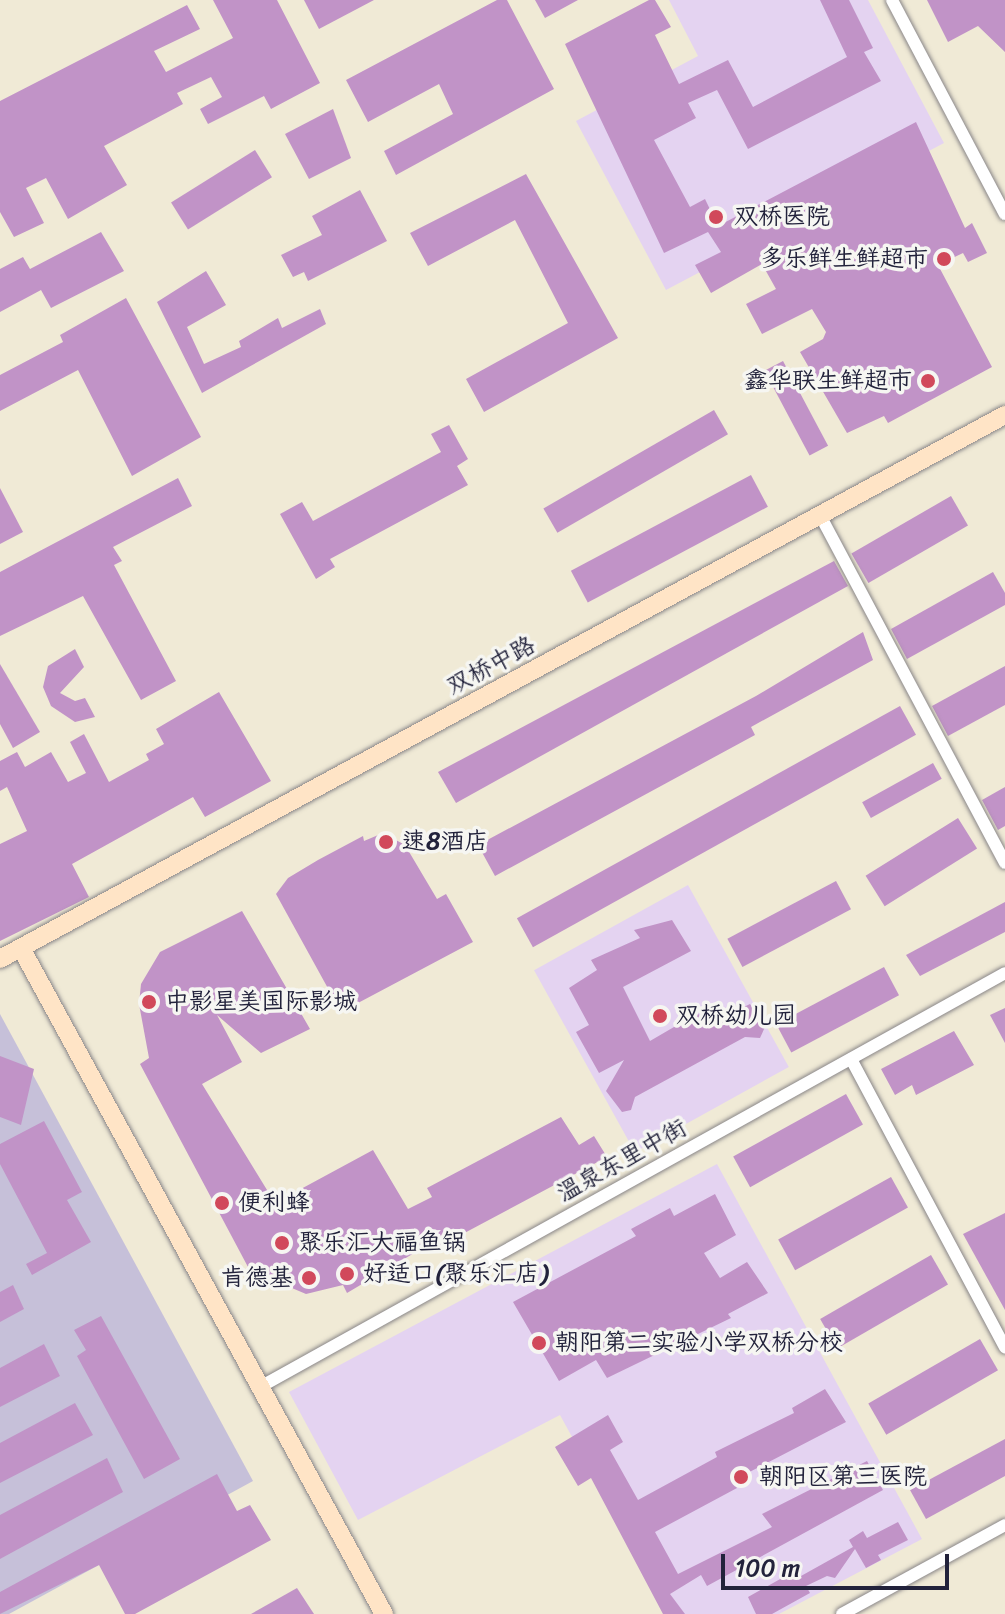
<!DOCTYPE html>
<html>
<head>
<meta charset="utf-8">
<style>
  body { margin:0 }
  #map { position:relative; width:1005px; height:1614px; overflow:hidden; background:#f0ead6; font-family:Sriracha,"LXGW WenKai TC",sans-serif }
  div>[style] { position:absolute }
  .built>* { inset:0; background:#e4d3f1; transform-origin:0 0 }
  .industrial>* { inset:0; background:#c6c0d9 }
  .building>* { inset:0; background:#c193c7; transform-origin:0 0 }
  .roads { filter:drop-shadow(0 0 2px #898688) drop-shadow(0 0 2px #898688) }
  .street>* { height:12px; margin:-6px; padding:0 6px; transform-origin:6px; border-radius:6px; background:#fff }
  .secondary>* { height:18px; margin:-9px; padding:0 9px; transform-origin:9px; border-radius:9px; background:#ffe4c6 }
  .dots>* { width:22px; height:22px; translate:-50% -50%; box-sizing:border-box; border:4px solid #f6f6f2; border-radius:50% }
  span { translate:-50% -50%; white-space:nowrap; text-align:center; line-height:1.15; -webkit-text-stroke:7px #f6f6f2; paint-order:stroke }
  .poi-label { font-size:24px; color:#22223b }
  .left { translate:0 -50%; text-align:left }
  .right { translate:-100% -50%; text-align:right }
  .street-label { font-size:24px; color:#22223b }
  .scale { position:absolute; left:721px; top:1554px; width:228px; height:36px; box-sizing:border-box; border:4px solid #22223b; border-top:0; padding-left:10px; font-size:24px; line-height:28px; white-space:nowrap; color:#22223b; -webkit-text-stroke:6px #f6f6f2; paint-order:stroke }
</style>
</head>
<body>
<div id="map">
  <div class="built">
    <i style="clip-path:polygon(669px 0,868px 0,944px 143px,666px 290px,576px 121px,698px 56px)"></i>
    <i style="left:688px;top:885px;width:208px;height:176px;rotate:61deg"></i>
    <i style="clip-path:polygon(717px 1164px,922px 1539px,779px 1614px,669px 1614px,560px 1415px,358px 1520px,289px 1392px)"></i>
  </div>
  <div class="industrial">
    <i style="clip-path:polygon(0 1014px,253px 1481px,9px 1614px,0 1614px)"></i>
  </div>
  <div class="building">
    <i style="clip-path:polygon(213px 0,277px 0,320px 83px,271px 109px,264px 96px,208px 124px,200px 109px,222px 97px,211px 77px,177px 93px,183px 104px,104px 146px,127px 185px,68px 219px,46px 178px,26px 188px,44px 223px,14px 237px,0 212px,0 101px,187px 5px,200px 29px,154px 51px,166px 72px,233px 38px)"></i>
    <i style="clip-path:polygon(304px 0,374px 0,319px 29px)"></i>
    <i style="clip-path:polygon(497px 0,507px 0,554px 89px,396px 175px,384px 151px,453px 114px,439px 84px,368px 122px,346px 80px)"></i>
    <i style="clip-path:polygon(535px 0,578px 0,545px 18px)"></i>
    <i style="clip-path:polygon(649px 0,655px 0,671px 27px,655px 35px,679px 84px,728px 60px,753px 107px,847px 57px,820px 0,849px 0,873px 48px,864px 52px,881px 81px,748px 149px,717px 90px,688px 103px,696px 118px,654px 140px,690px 207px,705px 199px,718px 226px,916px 122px,965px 228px,972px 223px,987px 253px,968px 262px,963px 253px,938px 265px,992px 367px,888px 423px,884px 416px,847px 433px,800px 352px,823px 339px,826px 332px,812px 309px,762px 334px,746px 304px,776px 289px,762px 264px,711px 293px,695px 265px,721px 252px,708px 232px,664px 253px,565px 44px)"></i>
    <i style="clip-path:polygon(927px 0,1005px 0,1005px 52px,978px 26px,948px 42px)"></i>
    <i style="clip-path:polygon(333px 109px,351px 158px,309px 179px,285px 134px)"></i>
    <i style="left:255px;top:150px;width:32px;height:99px;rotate:58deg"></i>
    <i style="clip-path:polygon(526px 174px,618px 338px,484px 412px,466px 379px,568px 323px,515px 220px,428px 266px,410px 233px)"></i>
    <i style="clip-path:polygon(360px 190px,387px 241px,308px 281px,304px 272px,293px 277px,281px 255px,322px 235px,312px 216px)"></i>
    <i style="clip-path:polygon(101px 232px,124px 271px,51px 308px,41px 290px,0 312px,0 269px,23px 257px,30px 269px)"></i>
    <i style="clip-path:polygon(206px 271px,226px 305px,187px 327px,204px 364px,241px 347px,239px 341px,278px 318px,282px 328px,320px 309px,326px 324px,202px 393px,157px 302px)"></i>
    <i style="clip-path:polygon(126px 298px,201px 437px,132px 476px,78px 370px,0 411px,0 375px,63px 342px,60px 335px)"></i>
    <i style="left:783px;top:361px;width:96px;height:21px;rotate:62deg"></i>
    <i style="left:714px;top:410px;width:28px;height:197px;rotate:60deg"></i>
    <i style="clip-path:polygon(449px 425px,468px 459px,457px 466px,468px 485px,330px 559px,335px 567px,316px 579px,280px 514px,302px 502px,313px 521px,441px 452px,431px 434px)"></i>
    <i style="left:751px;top:475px;width:36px;height:204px;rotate:62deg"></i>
    <i style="clip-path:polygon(178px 478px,192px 506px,113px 547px,122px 561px,114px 565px,176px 681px,141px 700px,83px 596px,0 636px,0 572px)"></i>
    <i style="clip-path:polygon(0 488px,23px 532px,0 544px)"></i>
    <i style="left:951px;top:496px;width:34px;height:115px;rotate:60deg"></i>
    <i style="clip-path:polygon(834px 561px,848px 586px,456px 803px,438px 772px)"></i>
    <i style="clip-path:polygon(993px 572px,1005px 593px,1005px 605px,907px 659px,891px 629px)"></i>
    <i style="clip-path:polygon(863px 632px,873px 660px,751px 727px,755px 735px,495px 876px,478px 845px,756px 696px)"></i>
    <i style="clip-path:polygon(75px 649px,84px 667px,60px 693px,75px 701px,85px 698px,95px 717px,75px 722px,51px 706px,43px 687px,48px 666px)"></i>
    <i style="clip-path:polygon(0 664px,40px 732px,13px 748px,0 724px)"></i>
    <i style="clip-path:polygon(1005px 666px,1005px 705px,948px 736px,932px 706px)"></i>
    <i style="clip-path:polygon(219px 692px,271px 781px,205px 817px,193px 797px,72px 864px,89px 897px,0 941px,0 844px,27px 831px,7px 787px,0 791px,0 761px,17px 752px,25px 767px,51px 752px,68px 782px,86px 773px,70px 742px,84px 734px,109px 782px,149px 760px,146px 754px,164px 744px,156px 729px)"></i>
    <i style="left:900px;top:706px;width:33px;height:438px;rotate:61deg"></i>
    <i style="left:933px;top:763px;width:18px;height:81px;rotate:61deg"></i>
    <i style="clip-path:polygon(1005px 787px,1005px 826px,998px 830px,982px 800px)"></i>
    <i style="left:958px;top:818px;width:36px;height:109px;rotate:58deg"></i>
    <i style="clip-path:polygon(383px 833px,405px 845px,437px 899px,446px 894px,473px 942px,341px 1012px,276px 894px,288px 878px,318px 860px,363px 836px,364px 841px)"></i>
    <i style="left:836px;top:881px;width:32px;height:123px;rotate:62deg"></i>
    <i style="clip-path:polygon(1005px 902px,1005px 932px,920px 976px,906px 955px)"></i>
    <i style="clip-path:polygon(242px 911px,310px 1029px,261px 1053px,217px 1015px,242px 1062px,202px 1084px,275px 1203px,373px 1150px,408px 1209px,432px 1197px,427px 1188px,561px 1117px,579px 1145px,594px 1136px,607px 1157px,440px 1246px,436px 1240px,347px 1293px,343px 1285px,306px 1294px,273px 1280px,261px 1264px,248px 1267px,140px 1064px,149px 1058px,139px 1004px,141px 984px,160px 952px)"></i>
    <i style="clip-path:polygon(672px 920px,691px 951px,623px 987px,650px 1041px,698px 1013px,704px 1026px,750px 1004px,765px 1027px,760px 1038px,745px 1037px,635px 1097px,631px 1110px,622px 1112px,606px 1091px,624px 1060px,599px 1073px,576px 1032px,589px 1025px,569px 988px,597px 970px,591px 960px,640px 938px,634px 930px)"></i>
    <i style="left:884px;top:967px;width:32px;height:122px;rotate:62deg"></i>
    <i style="clip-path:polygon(1005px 1008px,1005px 1043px,990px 1015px)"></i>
    <i style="clip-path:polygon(954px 1031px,974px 1065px,916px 1095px,912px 1085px,895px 1095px,881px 1069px)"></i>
    <i style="clip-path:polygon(0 1056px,34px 1069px,21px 1125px,0 1117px)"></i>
    <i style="left:846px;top:1094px;width:35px;height:129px;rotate:61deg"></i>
    <i style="clip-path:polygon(44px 1121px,82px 1192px,67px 1200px,91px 1242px,32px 1275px,26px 1264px,47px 1253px,0 1164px,0 1144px)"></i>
    <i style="left:891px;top:1177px;width:35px;height:129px;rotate:61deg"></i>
    <i style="clip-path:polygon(715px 1194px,736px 1235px,704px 1253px,720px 1278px,747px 1262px,768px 1293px,728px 1314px,731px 1318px,607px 1378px,596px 1360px,559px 1381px,513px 1302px,636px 1236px,631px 1229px,670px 1208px,674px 1216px)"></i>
    <i style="clip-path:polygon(1005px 1213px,1005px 1310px,963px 1234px)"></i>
    <i style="left:931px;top:1255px;width:34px;height:128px;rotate:60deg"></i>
    <i style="clip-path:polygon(13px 1285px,24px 1309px,0 1322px,0 1292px)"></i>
    <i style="clip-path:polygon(101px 1316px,180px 1459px,144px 1479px,77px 1356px,86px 1350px,74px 1330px)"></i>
    <i style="left:980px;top:1339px;width:36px;height:129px;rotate:60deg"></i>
    <i style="clip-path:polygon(44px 1344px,60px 1376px,0 1407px,0 1368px)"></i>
    <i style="clip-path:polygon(825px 1389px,846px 1422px,732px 1481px,737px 1488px,655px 1532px,678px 1574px,772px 1527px,762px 1514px,867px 1461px,883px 1490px,707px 1586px,701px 1575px,670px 1594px,685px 1614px,663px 1614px,591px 1478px,578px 1486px,555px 1447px,608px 1415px,623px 1442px,610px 1450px,638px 1500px,717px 1457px,715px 1452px,794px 1413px,792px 1408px)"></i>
    <i style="clip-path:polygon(75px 1403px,93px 1435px,0 1483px,0 1443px)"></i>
    <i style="clip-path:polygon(1005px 1439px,1005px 1476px,926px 1519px,910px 1490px)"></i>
    <i style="clip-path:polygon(107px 1458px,123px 1492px,0 1559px,0 1515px)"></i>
    <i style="clip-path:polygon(217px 1474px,237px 1511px,250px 1505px,271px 1540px,135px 1614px,125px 1614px,99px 1565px,0 1614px,0 1592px)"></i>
    <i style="clip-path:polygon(898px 1522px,908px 1540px,878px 1555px,881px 1560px,866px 1568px,855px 1549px,835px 1578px,827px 1576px,806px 1586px,810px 1593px,772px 1614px,756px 1614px,748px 1597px,798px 1569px,801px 1576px,853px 1547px,849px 1540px,863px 1531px,867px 1538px)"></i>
    <i style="clip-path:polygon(297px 1588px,314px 1614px,251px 1614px)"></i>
  </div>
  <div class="roads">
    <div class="street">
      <i style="left:892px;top:0;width:242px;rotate:62.2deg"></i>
      <i style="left:820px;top:515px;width:394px;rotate:62deg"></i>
      <i style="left:851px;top:1059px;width:327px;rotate:61.9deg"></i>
      <i style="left:260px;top:1387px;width:852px;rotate:-29.06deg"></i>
      <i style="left:842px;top:1614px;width:186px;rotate:-28.6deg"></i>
    </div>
    <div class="secondary">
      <i style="left:21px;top:948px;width:759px;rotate:61.41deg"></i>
      <i style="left:0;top:959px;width:1143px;rotate:-28.43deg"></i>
    </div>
  </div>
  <div class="dots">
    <i style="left:716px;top:217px;background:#d1495b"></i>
    <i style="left:944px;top:259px;background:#d1495b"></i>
    <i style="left:928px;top:381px;background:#d1495b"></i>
    <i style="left:386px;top:842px;background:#d1495b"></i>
    <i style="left:149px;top:1002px;background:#d1495b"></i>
    <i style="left:660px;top:1016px;background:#d1495b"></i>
    <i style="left:222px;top:1203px;background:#d1495b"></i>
    <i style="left:282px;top:1243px;background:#d1495b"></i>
    <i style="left:347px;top:1274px;background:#d1495b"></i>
    <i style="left:309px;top:1278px;background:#d1495b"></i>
    <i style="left:539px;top:1343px;background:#d1495b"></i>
    <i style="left:741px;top:1477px;background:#d1495b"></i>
  </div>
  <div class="poi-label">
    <span class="left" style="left:734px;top:217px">双桥医院</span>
    <span class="right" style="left:928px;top:259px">多乐鲜生鲜超市</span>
    <span class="right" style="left:912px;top:381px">鑫华联生鲜超市</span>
    <span class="left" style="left:402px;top:842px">速8酒店</span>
    <span class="left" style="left:165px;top:1002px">中影星美国际影城</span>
    <span class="left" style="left:676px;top:1016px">双桥幼儿园</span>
    <span class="left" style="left:238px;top:1203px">便利蜂</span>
    <span class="left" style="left:298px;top:1243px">聚乐汇大福鱼锅</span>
    <span class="left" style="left:363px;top:1274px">好适口(聚乐汇店)</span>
    <span class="right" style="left:293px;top:1278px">肯德基</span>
    <span class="left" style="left:555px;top:1343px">朝阳第二实验小学双桥分校</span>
    <span class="left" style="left:759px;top:1477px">朝阳区第三医院</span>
  </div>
  <div class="street-label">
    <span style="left:491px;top:666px;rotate:-28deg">双桥中路</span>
    <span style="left:622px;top:1161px;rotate:-29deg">温泉东里中街</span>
  </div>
  <div class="scale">100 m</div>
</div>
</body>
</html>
